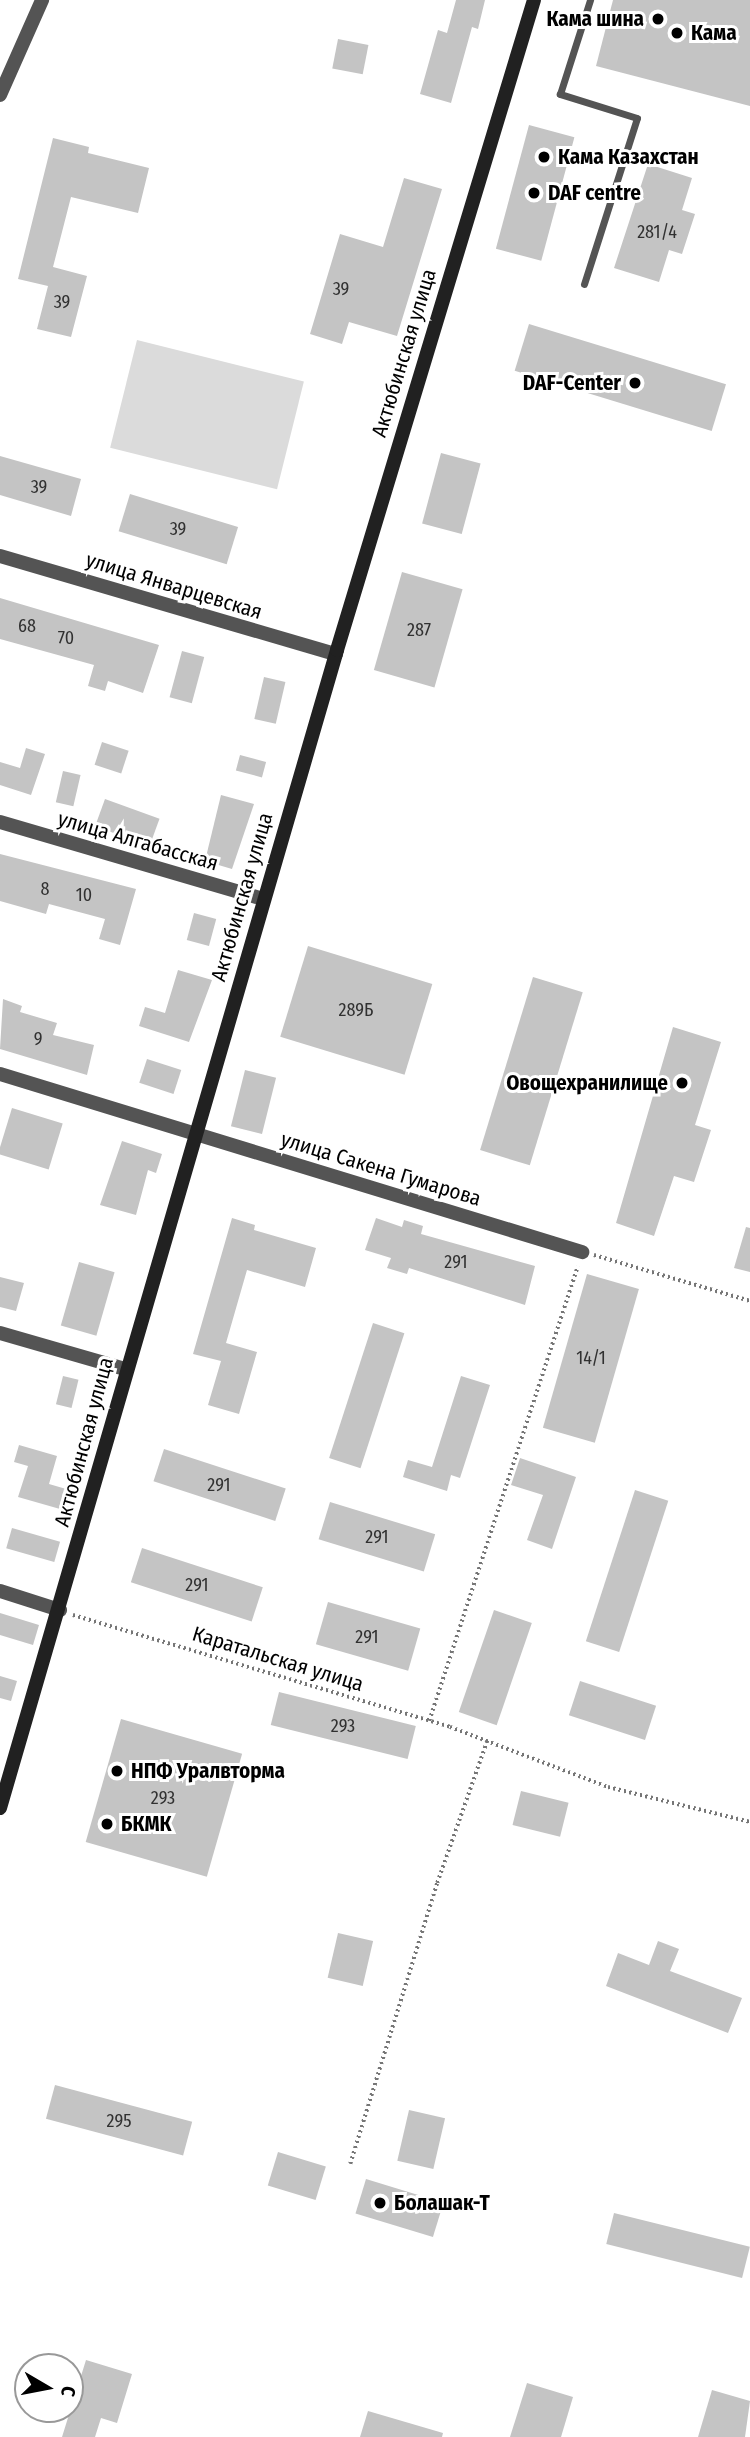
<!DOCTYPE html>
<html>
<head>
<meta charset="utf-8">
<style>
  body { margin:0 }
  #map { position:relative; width:750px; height:2437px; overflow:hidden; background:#fff; font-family:"Fira Sans Condensed",sans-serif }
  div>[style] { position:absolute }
  .green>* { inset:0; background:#dbdbdb; transform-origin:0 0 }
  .building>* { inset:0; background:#c4c4c4; transform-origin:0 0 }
  .path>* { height:3.5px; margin-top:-1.75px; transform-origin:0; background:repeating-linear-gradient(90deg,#767676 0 2px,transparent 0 5.5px) }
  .lane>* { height:7px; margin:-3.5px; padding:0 3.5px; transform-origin:3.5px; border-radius:3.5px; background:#545454 }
  .street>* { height:14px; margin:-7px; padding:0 7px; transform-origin:7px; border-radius:7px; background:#545454 }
  .secondary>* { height:14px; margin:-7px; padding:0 7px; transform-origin:7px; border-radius:7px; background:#212121 }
  .dots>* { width:19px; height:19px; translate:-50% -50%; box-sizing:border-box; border:4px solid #fff; border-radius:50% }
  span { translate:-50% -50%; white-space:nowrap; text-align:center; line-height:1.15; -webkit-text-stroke:6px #fff; paint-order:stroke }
  .number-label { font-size:18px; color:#313131 }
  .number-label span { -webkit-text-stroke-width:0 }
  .poi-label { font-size:21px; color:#000; font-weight:700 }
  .right { translate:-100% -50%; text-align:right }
  .left { translate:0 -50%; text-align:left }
  .street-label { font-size:21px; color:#000 }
  .north { position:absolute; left:14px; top:2353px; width:70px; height:70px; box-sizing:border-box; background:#fff; border:2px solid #999; border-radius:50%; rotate:100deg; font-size:19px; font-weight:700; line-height:28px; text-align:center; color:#000 }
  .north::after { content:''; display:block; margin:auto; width:24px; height:32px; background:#000; clip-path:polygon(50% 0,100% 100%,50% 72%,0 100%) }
</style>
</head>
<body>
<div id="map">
  <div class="green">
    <i style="left:137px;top:340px;width:172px;height:111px;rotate:14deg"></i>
  </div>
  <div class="building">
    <i style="clip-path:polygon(456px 0,485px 0,478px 29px,472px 27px,451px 103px,420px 94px,438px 30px,447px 33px)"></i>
    <i style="clip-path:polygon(613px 0,750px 0,750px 106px,596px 66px)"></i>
    <i style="left:338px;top:39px;width:31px;height:30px;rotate:11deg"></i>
    <i style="left:529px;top:125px;width:47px;height:128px;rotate:15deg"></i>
    <i style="clip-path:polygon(53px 138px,89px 147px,88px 153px,149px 168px,138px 213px,71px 197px,53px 267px,87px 276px,71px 337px,37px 329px,48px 286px,18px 279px)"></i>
    <i style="clip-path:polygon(648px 164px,692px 178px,682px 210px,695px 214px,682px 254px,669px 250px,659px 282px,614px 268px)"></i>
    <i style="clip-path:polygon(404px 178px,442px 189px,397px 336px,349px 322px,342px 344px,310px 334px,340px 234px,383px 247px)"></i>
    <i style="left:529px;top:324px;width:206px;height:49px;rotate:17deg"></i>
    <i style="left:441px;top:453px;width:41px;height:73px;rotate:15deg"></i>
    <i style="clip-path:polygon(0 456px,81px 479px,71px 516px,0 495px)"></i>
    <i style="left:130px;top:494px;width:113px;height:39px;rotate:17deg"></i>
    <i style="left:402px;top:572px;width:63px;height:102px;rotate:16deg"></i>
    <i style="clip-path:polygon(0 598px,159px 645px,143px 693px,108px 681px,105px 691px,88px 686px,94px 665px,0 639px)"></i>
    <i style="left:182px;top:651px;width:23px;height:48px;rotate:15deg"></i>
    <i style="left:264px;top:677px;width:22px;height:43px;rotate:13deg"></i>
    <i style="left:102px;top:742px;width:28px;height:24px;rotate:18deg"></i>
    <i style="clip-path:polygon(26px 748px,45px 754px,31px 795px,0 785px,0 762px,20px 768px)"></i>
    <i style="left:240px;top:755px;width:27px;height:16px;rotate:15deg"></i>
    <i style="left:63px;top:771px;width:18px;height:32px;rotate:13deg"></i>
    <i style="clip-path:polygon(221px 795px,254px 804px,232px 869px,205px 861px)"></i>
    <i style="left:105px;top:799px;width:58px;height:29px;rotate:20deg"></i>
    <i style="clip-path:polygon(0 854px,136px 889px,120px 945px,99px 939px,105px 919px,49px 904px,46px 914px,0 901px)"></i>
    <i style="left:194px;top:913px;width:23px;height:28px;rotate:15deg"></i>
    <i style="left:308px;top:946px;width:130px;height:95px;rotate:17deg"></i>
    <i style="clip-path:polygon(178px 970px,212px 980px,189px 1042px,139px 1026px,145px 1007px,165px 1013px)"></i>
    <i style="left:533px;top:977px;width:52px;height:181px;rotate:17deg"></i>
    <i style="clip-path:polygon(3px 999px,22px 1006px,20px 1012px,57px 1023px,53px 1035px,94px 1045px,87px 1075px,0 1049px)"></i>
    <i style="clip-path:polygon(673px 1027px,721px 1042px,695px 1125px,711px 1130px,694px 1182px,674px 1176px,654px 1236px,616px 1223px)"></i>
    <i style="left:147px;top:1059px;width:36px;height:25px;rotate:18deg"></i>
    <i style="left:245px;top:1070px;width:32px;height:58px;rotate:14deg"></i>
    <i style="left:12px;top:1108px;width:53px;height:48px;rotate:17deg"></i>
    <i style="clip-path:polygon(122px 1141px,162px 1154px,156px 1173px,148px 1170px,136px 1215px,100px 1205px)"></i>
    <i style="clip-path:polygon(232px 1218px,255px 1225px,254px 1230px,316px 1248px,305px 1287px,247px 1270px,226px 1343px,257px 1352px,239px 1414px,208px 1405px,221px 1361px,193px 1354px)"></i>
    <i style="clip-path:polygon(376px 1218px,402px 1227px,404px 1220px,423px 1226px,421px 1234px,535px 1266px,525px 1305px,409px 1268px,407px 1274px,387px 1268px,391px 1258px,365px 1250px)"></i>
    <i style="clip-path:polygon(746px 1227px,750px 1228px,750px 1272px,734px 1268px)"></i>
    <i style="left:79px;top:1262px;width:37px;height:66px;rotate:16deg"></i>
    <i style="left:587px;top:1274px;width:54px;height:160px;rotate:16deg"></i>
    <i style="clip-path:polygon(0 1277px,24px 1283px,16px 1311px,0 1307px)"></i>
    <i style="left:373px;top:1323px;width:33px;height:142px;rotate:18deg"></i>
    <i style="left:63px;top:1376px;width:16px;height:29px;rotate:14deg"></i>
    <i style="clip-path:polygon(461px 1376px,490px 1385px,460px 1478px,451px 1475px,447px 1491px,403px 1477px,408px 1460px,432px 1467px)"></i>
    <i style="clip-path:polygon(19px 1445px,57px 1456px,49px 1484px,73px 1491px,67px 1511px,18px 1497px,28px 1466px,14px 1462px)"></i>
    <i style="left:164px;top:1449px;width:128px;height:34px;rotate:18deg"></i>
    <i style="clip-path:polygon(520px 1458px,576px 1477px,552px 1549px,527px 1540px,543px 1495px,511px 1485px)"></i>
    <i style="left:635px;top:1490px;width:35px;height:159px;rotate:18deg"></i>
    <i style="left:330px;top:1502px;width:110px;height:39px;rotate:17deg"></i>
    <i style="left:12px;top:1528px;width:50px;height:21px;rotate:16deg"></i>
    <i style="left:142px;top:1548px;width:127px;height:36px;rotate:18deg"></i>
    <i style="left:328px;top:1602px;width:96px;height:44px;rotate:16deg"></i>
    <i style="left:494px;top:1610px;width:40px;height:108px;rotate:19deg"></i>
    <i style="clip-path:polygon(0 1613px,39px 1625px,33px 1645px,0 1635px)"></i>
    <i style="clip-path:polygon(0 1676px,17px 1681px,11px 1701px,0 1698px)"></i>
    <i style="left:580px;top:1681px;width:80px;height:36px;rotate:18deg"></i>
    <i style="left:279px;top:1692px;width:141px;height:34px;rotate:14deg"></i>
    <i style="left:121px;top:1719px;width:126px;height:128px;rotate:16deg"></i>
    <i style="left:521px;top:1791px;width:49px;height:35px;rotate:14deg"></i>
    <i style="left:338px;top:1933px;width:36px;height:46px;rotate:13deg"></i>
    <i style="clip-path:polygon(658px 1941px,679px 1949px,670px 1971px,742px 1998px,728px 2033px,606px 1986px,618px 1953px,649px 1965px)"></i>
    <i style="left:55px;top:2085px;width:142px;height:35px;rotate:15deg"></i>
    <i style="left:409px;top:2110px;width:37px;height:52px;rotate:13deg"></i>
    <i style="left:278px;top:2152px;width:50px;height:35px;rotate:17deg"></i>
    <i style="left:366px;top:2179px;width:81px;height:36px;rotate:17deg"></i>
    <i style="left:614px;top:2213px;width:140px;height:32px;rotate:14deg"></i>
    <i style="clip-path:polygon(86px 2360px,132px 2374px,117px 2423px,101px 2418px,95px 2437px,62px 2437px)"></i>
    <i style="clip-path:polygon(527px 2383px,573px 2397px,561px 2437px,510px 2437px)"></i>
    <i style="clip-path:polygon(712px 2390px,750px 2401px,745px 2437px,698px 2437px)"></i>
    <i style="clip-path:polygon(368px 2411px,443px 2433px,442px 2437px,360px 2437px)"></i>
  </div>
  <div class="path">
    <i style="left:594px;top:1255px;width:163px;rotate:16.4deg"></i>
    <i style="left:73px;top:1615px;width:393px;rotate:16.5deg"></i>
    <i style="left:450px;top:1727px;width:169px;rotate:20.8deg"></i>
    <i style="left:608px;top:1787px;width:146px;rotate:13.8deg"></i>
    <i style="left:429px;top:1721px;width:478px;rotate:-71.9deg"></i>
    <i style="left:350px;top:2164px;width:294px;rotate:-72.8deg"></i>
    <i style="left:437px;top:1883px;width:151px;rotate:-70.6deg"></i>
  </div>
  <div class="lane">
    <i style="left:584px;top:284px;width:174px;rotate:-72.3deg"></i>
    <i style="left:637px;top:118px;width:81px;rotate:-162.7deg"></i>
    <i style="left:560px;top:94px;width:99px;rotate:-72.3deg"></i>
  </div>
  <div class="street">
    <i style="left:0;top:95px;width:104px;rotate:-66.1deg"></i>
    <i style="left:0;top:556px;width:350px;rotate:16.3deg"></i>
    <i style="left:0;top:822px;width:274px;rotate:16.3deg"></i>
    <i style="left:0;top:1074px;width:609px;rotate:17.01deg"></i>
    <i style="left:0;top:1333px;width:130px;rotate:16.1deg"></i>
    <i style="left:0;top:1591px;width:63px;rotate:17.6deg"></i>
  </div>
  <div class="secondary">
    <i style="left:0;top:1808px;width:1206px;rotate:-73.77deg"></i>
    <i style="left:337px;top:650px;width:679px;rotate:-73.14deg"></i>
  </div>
  <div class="dots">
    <i style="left:658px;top:19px;background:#000"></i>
    <i style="left:677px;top:33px;background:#000"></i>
    <i style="left:544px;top:157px;background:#000"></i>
    <i style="left:534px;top:193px;background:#000"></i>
    <i style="left:635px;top:383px;background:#000"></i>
    <i style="left:682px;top:1083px;background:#000"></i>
    <i style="left:117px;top:1771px;background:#000"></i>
    <i style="left:107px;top:1824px;background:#000"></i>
    <i style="left:380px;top:2203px;background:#000"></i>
  </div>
  <div class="number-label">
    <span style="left:657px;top:232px">281/4</span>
    <span style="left:341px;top:289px">39</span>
    <span style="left:62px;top:302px">39</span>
    <span style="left:39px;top:487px">39</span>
    <span style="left:178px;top:529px">39</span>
    <span style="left:27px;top:626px">68</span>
    <span style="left:419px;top:630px">287</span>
    <span style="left:66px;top:638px">70</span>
    <span style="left:45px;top:889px">8</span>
    <span style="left:84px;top:895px">10</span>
    <span style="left:356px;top:1010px">289Б</span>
    <span style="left:38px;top:1039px">9</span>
    <span style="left:456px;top:1262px">291</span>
    <span style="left:591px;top:1358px">14/1</span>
    <span style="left:219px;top:1485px">291</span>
    <span style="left:377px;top:1537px">291</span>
    <span style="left:197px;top:1585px">291</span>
    <span style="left:367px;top:1637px">291</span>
    <span style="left:343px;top:1726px">293</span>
    <span style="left:163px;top:1798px">293</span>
    <span style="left:119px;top:2121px">295</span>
  </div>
  <div class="poi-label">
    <span class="right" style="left:644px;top:19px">Кама шина</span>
    <span class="left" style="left:691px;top:33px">Кама</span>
    <span class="left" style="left:558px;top:157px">Кама Казахстан</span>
    <span class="left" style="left:548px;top:193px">DAF centre</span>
    <span class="right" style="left:621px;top:383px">DAF-Center</span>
    <span class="right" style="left:668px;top:1083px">Овощехранилище</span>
    <span class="left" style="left:131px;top:1771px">НПФ Уралвторма</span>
    <span class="left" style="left:121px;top:1824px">БКМК</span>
    <span class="left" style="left:394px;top:2203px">Болашак-Т</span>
  </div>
  <div class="street-label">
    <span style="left:404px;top:353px;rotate:-73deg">Актюбинская улица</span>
    <span style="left:174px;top:586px;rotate:17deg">улица Январцевская</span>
    <span style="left:138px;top:841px;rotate:16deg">улица Алгабасская</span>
    <span style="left:242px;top:897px;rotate:-74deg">Актюбинская улица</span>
    <span style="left:381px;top:1169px;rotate:17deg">улица Сакена Гумарова</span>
    <span style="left:84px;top:1442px;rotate:-75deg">Актюбинская улица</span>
    <span style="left:278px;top:1659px;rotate:17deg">Каратальская улица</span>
  </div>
  <div class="north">С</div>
</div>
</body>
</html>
